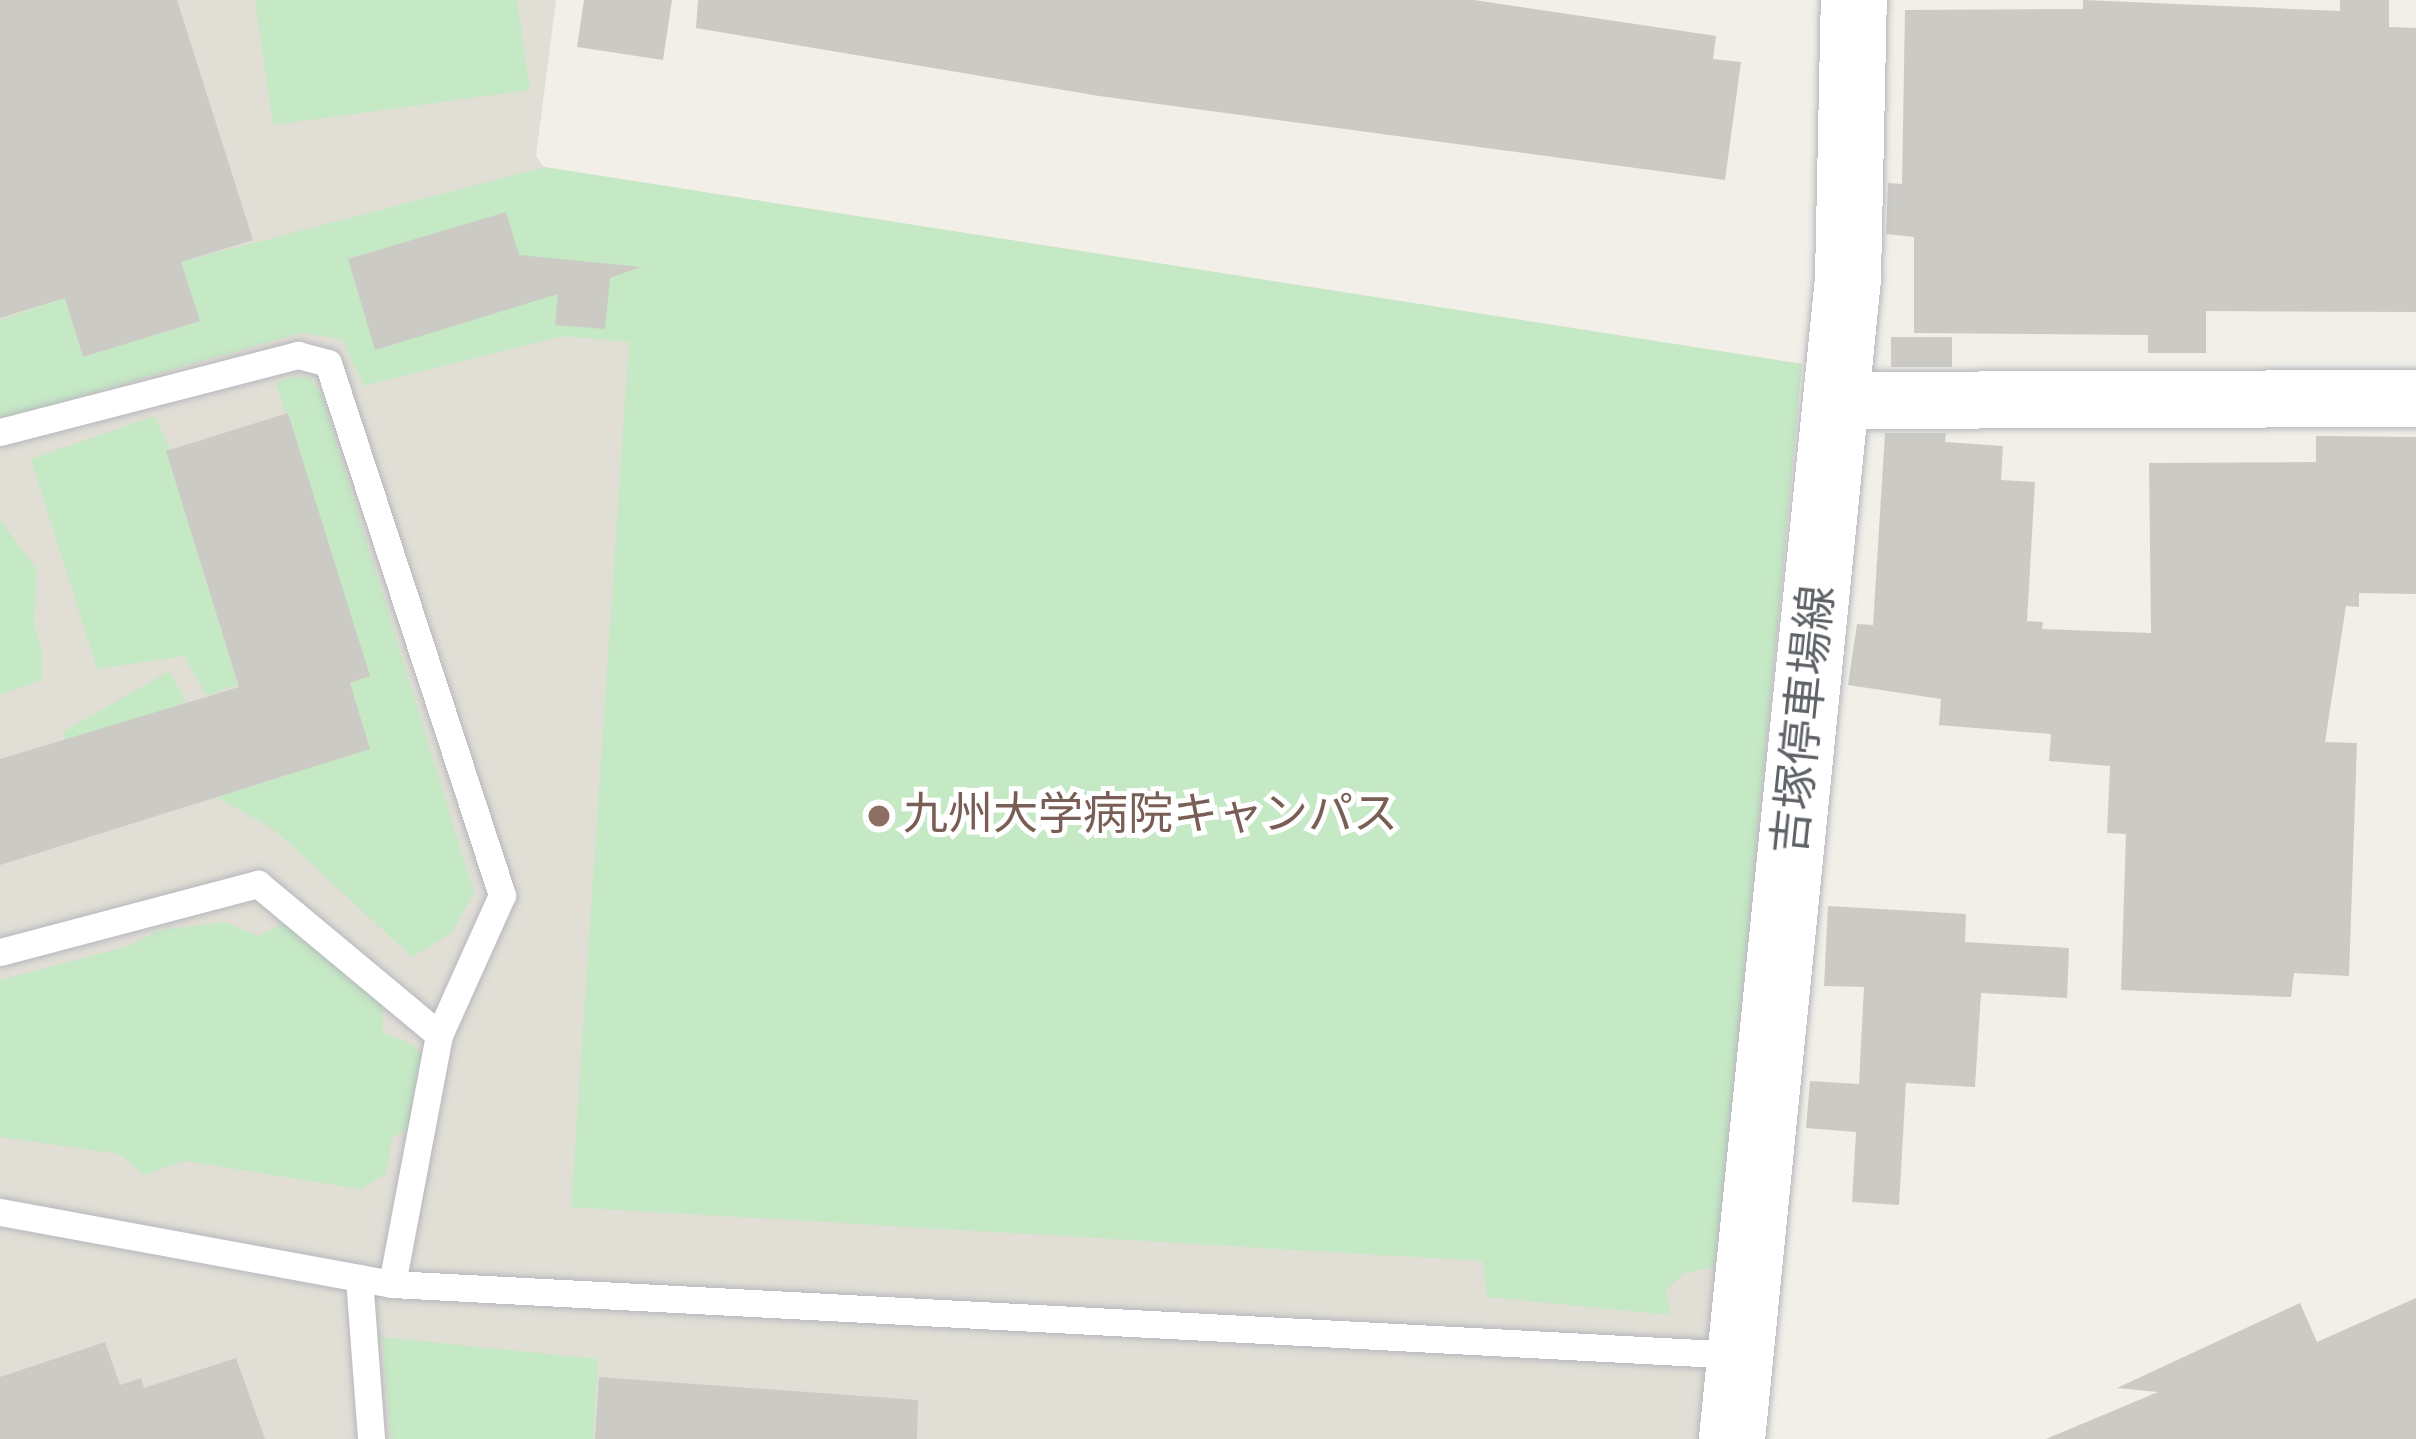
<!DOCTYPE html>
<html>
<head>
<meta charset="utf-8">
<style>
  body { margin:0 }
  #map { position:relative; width:2416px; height:1439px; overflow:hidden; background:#f1efe8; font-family:"Alegreya Sans","Noto Sans JP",sans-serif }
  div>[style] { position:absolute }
  .education>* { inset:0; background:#e1ded6 }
  .green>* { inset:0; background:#c5e8c5; transform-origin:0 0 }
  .building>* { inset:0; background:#cccac5; transform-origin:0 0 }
  .roads { filter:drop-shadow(0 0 3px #b5b8bc) drop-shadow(0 0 3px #b5b8bc) }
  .lane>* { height:27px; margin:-13.5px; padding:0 13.5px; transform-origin:13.5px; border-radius:13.5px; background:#fff }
  .street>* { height:57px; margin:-28.5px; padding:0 28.5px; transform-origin:28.5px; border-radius:28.5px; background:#fff }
  .secondary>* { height:66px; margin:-33px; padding:0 33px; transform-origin:33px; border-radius:33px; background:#fff }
  .dots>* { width:33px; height:33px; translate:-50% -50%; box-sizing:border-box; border:6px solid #fff; border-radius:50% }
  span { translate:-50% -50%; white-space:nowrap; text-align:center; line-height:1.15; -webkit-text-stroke:10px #fff; paint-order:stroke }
  .street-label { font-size:45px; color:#5f6368 }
  .education-label { font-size:45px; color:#785e54 }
  .left { translate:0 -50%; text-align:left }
</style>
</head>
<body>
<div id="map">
  <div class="education">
    <i style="clip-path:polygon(0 0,556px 0,536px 156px,544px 167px,1802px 364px,1704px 1439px,0 1439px)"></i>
  </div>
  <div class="green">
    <i style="clip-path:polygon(255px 0,517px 0,530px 90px,273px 125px)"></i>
    <i style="clip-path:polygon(544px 167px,1802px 364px,1716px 1267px,1684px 1273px,1666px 1290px,1670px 1315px,1487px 1297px,1483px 1261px,571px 1207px,629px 342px,564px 336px,364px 386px,342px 339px,301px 333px,0 419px,0 320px,65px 298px,84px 357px,200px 321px,181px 262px)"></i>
    <i style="clip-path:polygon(291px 377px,309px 377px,322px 396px,474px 893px,452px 933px,412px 957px,276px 831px,217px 797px,370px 749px,350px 683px,369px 676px,276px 383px)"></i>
    <i style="clip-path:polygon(155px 416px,177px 464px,180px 497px,238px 685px,207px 696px,184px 656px,97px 669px,31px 459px)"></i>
    <i style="clip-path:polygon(0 520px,37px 570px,34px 625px,42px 652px,42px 680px,0 695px)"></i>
    <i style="left:169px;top:671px;width:34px;height:123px;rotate:60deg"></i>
    <i style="clip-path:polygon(226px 922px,258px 936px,286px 922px,347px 969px,346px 979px,382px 998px,383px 1033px,412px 1044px,426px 1060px,422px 1120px,392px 1138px,386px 1174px,360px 1189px,185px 1161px,144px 1175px,119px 1154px,0 1137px,0 980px,129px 946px,160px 930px)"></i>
    <i style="clip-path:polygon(382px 1337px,598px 1359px,593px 1439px,391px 1439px)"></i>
  </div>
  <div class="building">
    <i style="clip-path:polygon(0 0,177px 0,253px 240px,181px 262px,200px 321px,83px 357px,65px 298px,0 318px)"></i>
    <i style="clip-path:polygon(584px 0,672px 0,663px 60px,577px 47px)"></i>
    <i style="clip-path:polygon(698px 0,1474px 0,1716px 36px,1713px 59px,1741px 62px,1725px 180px,1099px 96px,696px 28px)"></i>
    <i style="clip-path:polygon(2083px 0,2340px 11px,2340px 0,2389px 0,2389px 27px,2416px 28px,2416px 312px,2206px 311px,2206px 353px,2148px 353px,2148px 335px,1914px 333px,1914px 237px,1886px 234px,1888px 183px,1902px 184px,1905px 10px,2083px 9px)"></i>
    <i style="clip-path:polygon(506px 212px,519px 255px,641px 267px,610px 278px,605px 329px,555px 325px,558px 294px,375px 350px,348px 259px)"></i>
    <i style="left:1891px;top:337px;width:61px;height:30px"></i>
    <i style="clip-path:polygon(288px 413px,370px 676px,350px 683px,370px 749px,0 865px,0 759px,239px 687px,166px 451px)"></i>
    <i style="clip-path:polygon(1885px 433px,1946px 433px,1945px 442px,2003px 446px,2001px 480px,2035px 482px,2027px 621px,2043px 622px,2042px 629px,2151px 633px,2149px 463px,2316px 462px,2316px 436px,2416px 437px,2416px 594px,2359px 593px,2359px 607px,2346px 606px,2325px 742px,2357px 743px,2349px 976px,2294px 973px,2291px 997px,2121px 990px,2126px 834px,2107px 833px,2110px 766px,2049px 761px,2051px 734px,1939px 725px,1941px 699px,1848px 685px,1857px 624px,1873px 625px)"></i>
    <i style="clip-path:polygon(1828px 906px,1966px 914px,1965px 942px,2069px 948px,2067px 998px,1981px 993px,1975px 1087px,1906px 1083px,1899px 1205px,1852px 1202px,1856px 1132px,1806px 1128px,1810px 1081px,1859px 1084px,1864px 987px,1824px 986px)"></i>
    <i style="clip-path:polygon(2416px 1298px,2416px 1439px,2046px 1439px,2158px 1392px,2117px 1388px,2300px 1303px,2317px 1342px)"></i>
    <i style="clip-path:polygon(105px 1342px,120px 1385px,141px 1378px,144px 1388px,236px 1358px,265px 1439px,0 1439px,0 1377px)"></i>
    <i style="clip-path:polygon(599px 1377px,918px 1400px,917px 1439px,595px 1439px)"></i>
  </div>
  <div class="roads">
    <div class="lane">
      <i style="left:0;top:432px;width:308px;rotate:-14.5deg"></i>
      <i style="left:298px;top:355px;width:31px;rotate:15deg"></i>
      <i style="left:328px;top:363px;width:560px;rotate:71.89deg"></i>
      <i style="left:502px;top:895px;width:154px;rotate:114.2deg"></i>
      <i style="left:439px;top:1035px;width:253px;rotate:100.7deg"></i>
      <i style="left:0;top:952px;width:267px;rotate:-14.8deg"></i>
      <i style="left:258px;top:884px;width:236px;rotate:39.8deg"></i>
      <i style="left:0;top:1212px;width:399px;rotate:10.4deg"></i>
      <i style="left:392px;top:1284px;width:1349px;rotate:3.02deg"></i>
      <i style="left:359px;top:1278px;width:161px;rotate:85.7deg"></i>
    </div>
    <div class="street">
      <i style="left:1837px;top:400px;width:579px;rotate:-0.2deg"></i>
    </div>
    <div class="secondary">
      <i style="left:1732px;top:1439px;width:1167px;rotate:-84.29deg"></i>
      <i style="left:1848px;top:278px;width:278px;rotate:-88.8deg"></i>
    </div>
  </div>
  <div class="dots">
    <i style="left:879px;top:816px;background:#8d6e63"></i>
  </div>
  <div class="street-label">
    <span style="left:1805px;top:720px;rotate:-84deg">吉塚停車場線</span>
  </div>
  <div class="education-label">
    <span class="left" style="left:903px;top:816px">九州大学病院キャンパス</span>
  </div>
</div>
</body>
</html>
